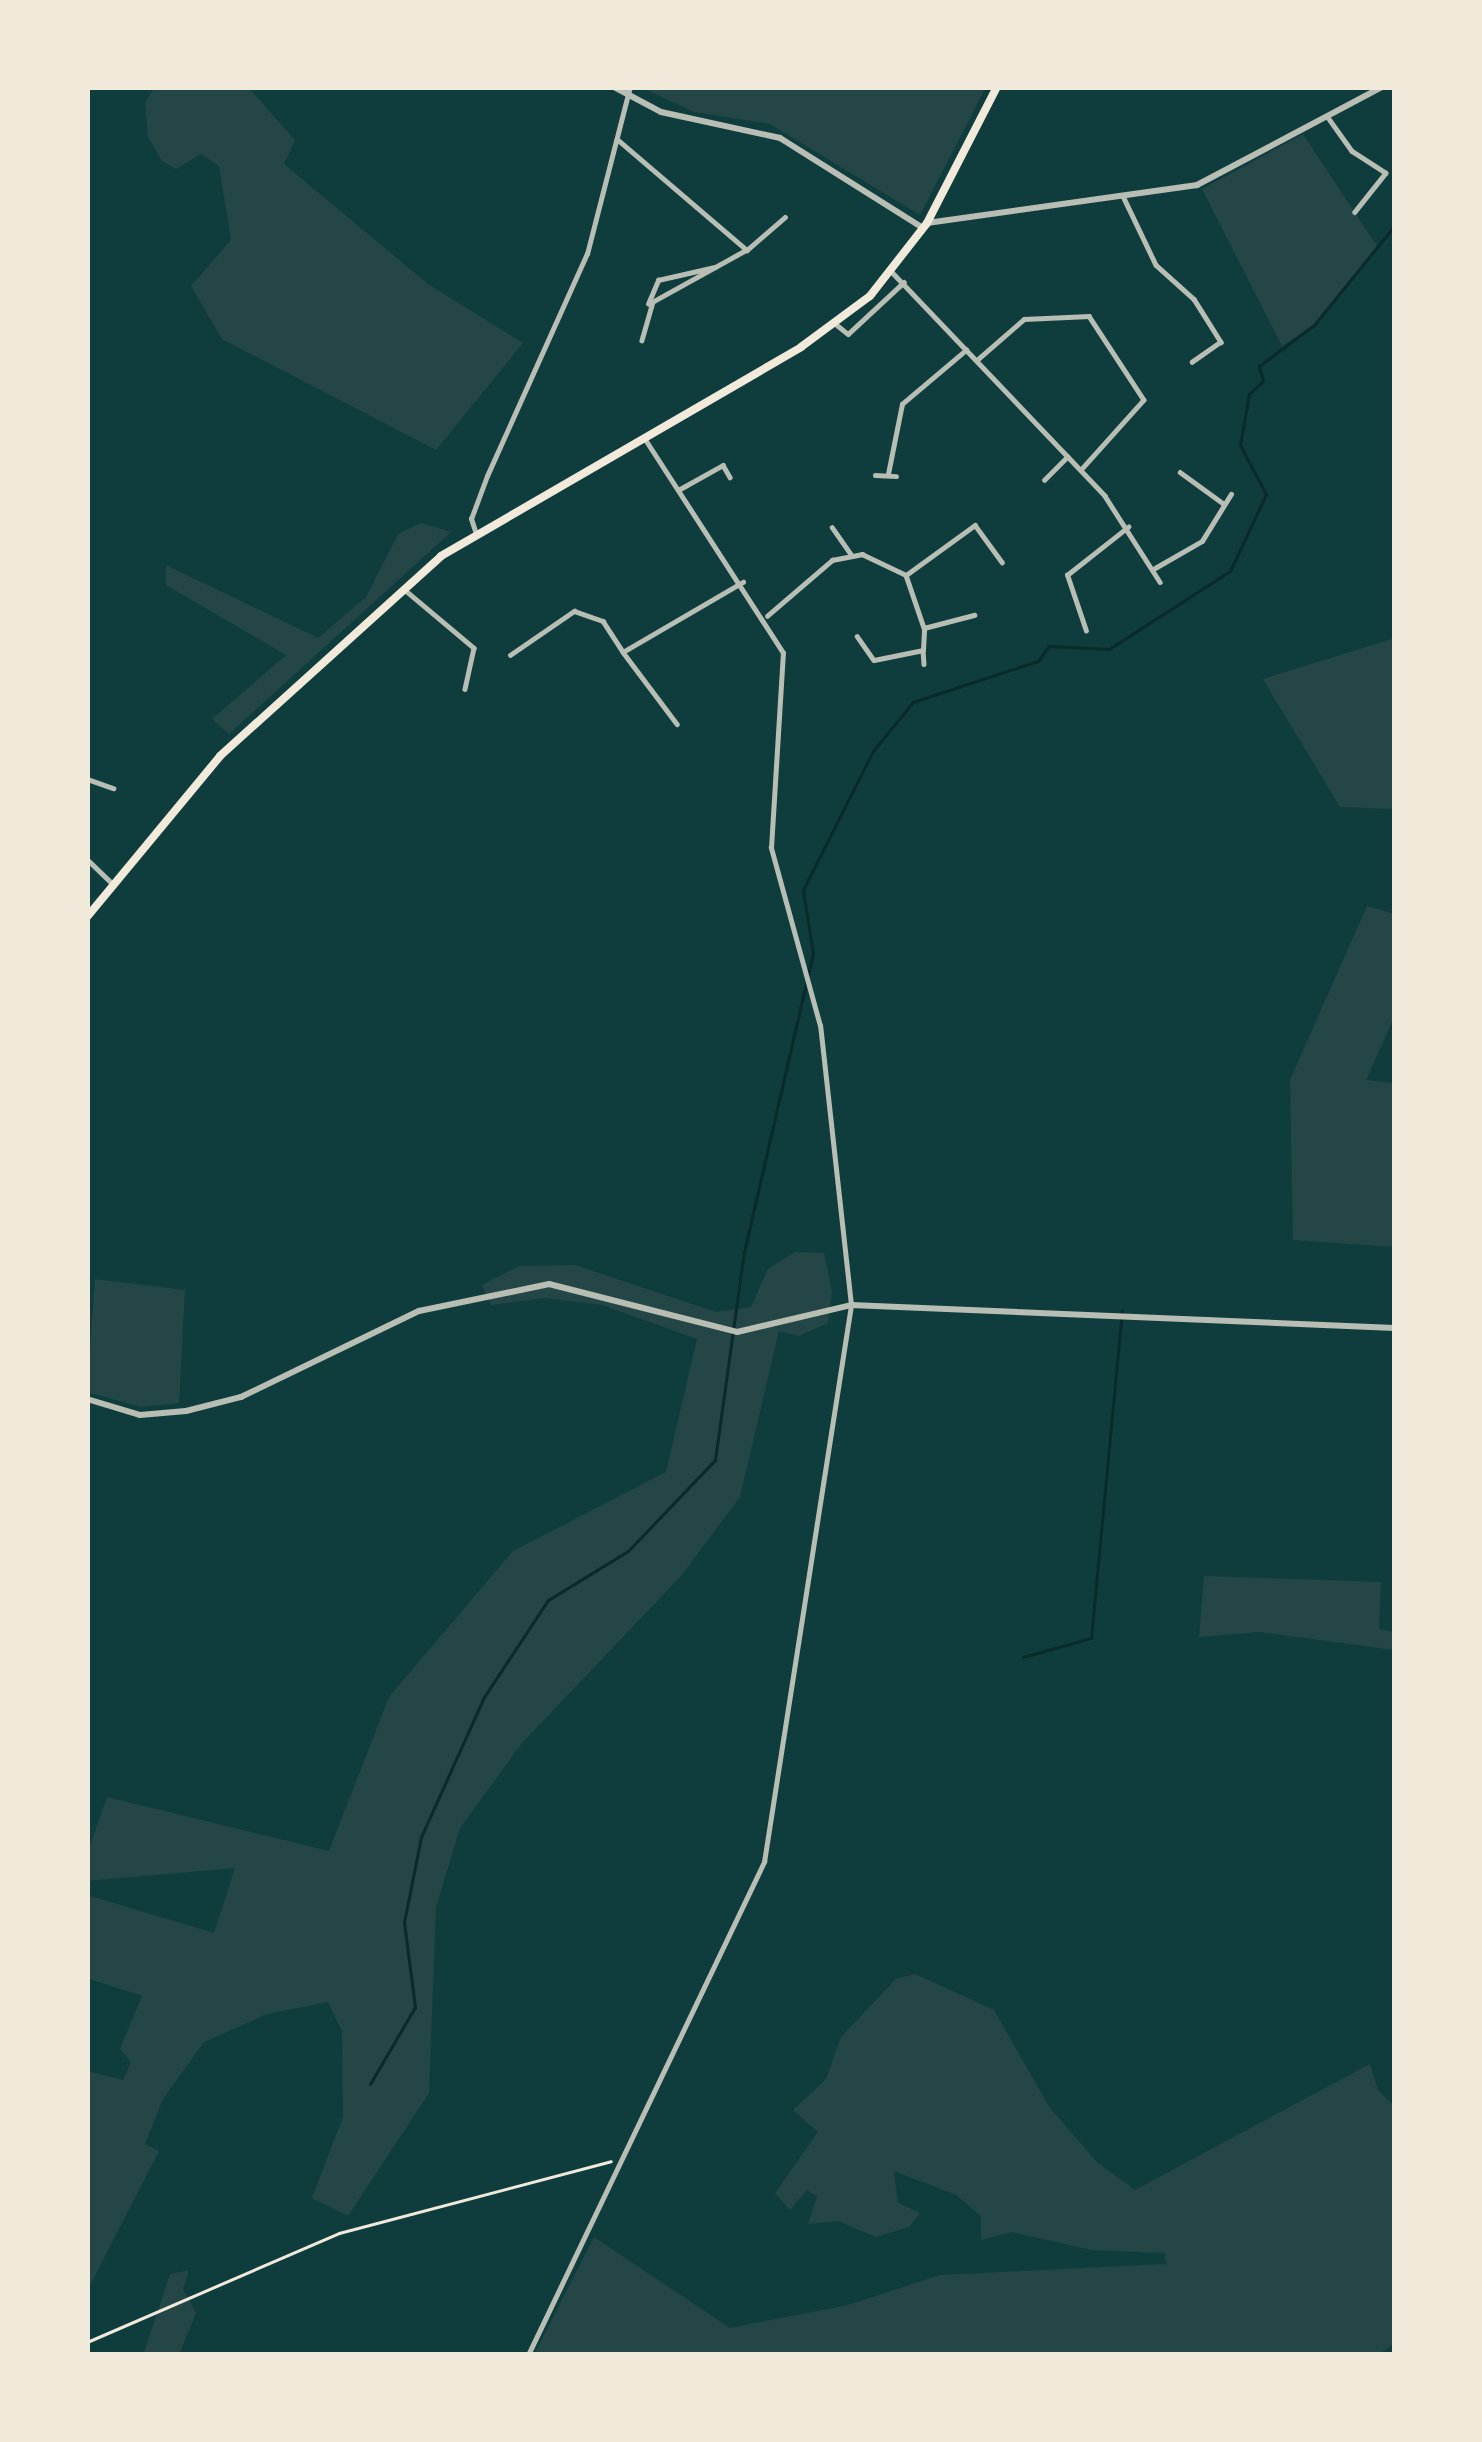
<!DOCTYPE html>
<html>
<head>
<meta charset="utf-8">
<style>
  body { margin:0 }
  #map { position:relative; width:1482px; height:2442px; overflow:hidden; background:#0f3d3e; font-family:Quicksand,sans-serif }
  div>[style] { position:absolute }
  .green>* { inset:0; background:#244646 }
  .stream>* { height:3px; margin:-1.5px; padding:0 1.5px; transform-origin:1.5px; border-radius:1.5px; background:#0a2a2b }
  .path>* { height:3px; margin:-1.5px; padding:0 1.5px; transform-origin:1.5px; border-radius:1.5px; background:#f1e9da }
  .minor>* { height:4.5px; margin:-2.25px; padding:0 2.25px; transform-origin:2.25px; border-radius:2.25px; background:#b8beb3 }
  .tertiary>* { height:6px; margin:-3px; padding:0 3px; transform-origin:3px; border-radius:3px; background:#b8beb3 }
  .secondary>* { height:8px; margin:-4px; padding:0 4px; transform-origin:4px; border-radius:4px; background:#f1e9da }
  span { translate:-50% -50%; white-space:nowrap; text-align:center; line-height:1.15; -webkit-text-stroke:10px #f1e9da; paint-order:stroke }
  .frame { position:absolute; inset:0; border:90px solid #f1e9da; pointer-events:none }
</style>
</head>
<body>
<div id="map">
  <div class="green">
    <i style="clip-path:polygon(155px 87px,248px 87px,295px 140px,284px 164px,428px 284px,523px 343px,436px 450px,222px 339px,191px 286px,231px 240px,219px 166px,201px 154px,176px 169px,162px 161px,148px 137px,145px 103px)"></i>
    <i style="clip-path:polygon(640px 87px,986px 87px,920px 215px,770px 124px,694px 112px)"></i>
    <i style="clip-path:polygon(1303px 134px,1377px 246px,1314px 325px,1282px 346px,1202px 189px)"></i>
    <i style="clip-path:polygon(421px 523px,451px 532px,229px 734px,212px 719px,286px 655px,166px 585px,166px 565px,318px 638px,366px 597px,398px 534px)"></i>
    <i style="clip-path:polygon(1395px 638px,1395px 809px,1340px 807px,1263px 679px)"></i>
    <i style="clip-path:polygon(1367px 906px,1395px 914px,1395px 1015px,1366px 1080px,1395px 1083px,1395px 1247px,1293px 1240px,1290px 1080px)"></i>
    <i style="clip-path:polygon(795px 1252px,824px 1253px,832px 1291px,828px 1323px,799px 1336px,779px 1331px,740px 1497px,681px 1576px,522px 1743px,460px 1828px,436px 1907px,429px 2093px,348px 2216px,312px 2198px,343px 2117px,342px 2031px,328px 2002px,267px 2014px,204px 2042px,163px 2099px,145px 2144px,159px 2151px,87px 2291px,87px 2071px,123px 2080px,131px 2062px,120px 2049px,142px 1996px,87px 1978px,87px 1895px,214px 1933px,235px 1868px,87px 1881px,87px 1855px,107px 1797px,329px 1851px,389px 1697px,513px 1551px,666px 1472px,697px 1339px,602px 1305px,544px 1298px,491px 1305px,482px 1285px,519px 1266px,575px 1265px,716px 1312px,751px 1307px,768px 1269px)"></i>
    <i style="clip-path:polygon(95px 1279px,185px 1290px,179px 1403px,141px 1407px,87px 1392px)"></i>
    <i style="clip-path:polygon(1204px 1576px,1381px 1582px,1379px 1629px,1395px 1632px,1395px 1650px,1259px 1632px,1199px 1637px)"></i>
    <i style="clip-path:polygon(915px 1974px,994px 2010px,1050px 2108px,1097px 2162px,1135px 2190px,1370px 2064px,1378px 2090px,1395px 2107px,1395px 2343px,1378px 2355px,534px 2355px,594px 2237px,730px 2328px,848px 2305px,940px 2275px,1166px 2264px,1165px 2253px,1092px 2250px,1012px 2232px,981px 2240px,981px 2216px,956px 2195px,894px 2171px,898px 2203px,920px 2213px,909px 2227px,876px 2237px,838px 2221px,808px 2224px,817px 2196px,807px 2190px,790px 2210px,775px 2193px,818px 2132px,793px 2110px,826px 2079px,841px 2037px,896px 1979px)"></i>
    <i style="clip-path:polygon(189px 2270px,183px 2289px,196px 2313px,179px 2355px,143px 2355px,170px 2274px)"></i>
  </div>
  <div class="stream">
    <i style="left:1023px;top:1657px;width:71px;rotate:-15.6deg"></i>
    <i style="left:1091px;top:1638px;width:329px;rotate:-84.6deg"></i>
    <i style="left:370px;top:2084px;width:89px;rotate:-59.7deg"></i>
    <i style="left:415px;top:2007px;width:86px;rotate:-97.4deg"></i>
    <i style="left:404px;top:1922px;width:87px;rotate:-78.7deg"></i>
    <i style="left:421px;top:1837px;width:154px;rotate:-65.8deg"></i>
    <i style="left:484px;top:1697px;width:116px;rotate:-56.6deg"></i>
    <i style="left:548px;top:1600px;width:94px;rotate:-31.5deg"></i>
    <i style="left:628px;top:1551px;width:126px;rotate:-46.3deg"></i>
    <i style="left:715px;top:1460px;width:210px;rotate:-82.1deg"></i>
    <i style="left:744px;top:1252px;width:306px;rotate:-77deg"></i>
    <i style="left:813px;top:954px;width:65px;rotate:-98.9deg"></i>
    <i style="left:803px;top:890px;width:156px;rotate:-63.3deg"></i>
    <i style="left:873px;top:751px;width:63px;rotate:-50.8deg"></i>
    <i style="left:913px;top:702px;width:132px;rotate:-18.2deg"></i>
    <i style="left:1038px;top:661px;width:19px;rotate:-54deg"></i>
    <i style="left:1049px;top:646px;width:60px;rotate:2.9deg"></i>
    <i style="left:1109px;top:649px;width:144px;rotate:-32.8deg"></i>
    <i style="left:1230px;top:571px;width:85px;rotate:-64.9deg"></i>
    <i style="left:1266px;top:494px;width:55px;rotate:-118deg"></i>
    <i style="left:1240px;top:445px;width:52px;rotate:-80deg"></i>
    <i style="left:1249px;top:394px;width:19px;rotate:-43deg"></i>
    <i style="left:1263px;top:381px;width:16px;rotate:-105deg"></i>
    <i style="left:1259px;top:366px;width:69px;rotate:-36.7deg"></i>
    <i style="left:1314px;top:325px;width:129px;rotate:-51deg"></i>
  </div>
  <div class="path">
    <i style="left:87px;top:2342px;width:275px;rotate:-23.4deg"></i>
    <i style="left:339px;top:2233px;width:281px;rotate:-14.8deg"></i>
  </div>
  <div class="minor">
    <i style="left:1327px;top:116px;width:43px;rotate:54.5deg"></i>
    <i style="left:1352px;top:151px;width:40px;rotate:32.9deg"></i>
    <i style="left:1386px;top:173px;width:50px;rotate:128.5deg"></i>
    <i style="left:617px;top:139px;width:171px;rotate:40.5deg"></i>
    <i style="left:747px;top:250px;width:107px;rotate:151deg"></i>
    <i style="left:653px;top:302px;width:40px;rotate:106deg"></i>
    <i style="left:1123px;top:196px;width:76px;rotate:64.4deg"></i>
    <i style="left:1156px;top:265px;width:51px;rotate:41.8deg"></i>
    <i style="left:1194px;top:299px;width:51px;rotate:57.9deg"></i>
    <i style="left:1221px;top:342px;width:35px;rotate:145deg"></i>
    <i style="left:747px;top:250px;width:50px;rotate:-41deg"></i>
    <i style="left:892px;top:272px;width:309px;rotate:46.4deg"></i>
    <i style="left:1105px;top:496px;width:102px;rotate:57.4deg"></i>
    <i style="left:648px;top:304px;width:26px;rotate:-67deg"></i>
    <i style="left:658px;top:280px;width:58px;rotate:-12.8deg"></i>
    <i style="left:837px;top:325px;width:14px;rotate:39deg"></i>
    <i style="left:848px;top:334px;width:76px;rotate:-42.9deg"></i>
    <i style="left:977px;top:360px;width:62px;rotate:-41.1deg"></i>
    <i style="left:1024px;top:319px;width:65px;rotate:-2.6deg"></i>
    <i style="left:1089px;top:316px;width:100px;rotate:56.8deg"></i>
    <i style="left:1144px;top:400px;width:93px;rotate:131.9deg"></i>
    <i style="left:1180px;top:472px;width:54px;rotate:36deg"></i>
    <i style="left:888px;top:474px;width:71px;rotate:-78.7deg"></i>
    <i style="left:902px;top:404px;width:84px;rotate:-40.2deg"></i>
    <i style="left:875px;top:475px;width:21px;rotate:3deg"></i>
    <i style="left:1044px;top:480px;width:33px;rotate:-45deg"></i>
    <i style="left:680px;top:489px;width:49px;rotate:-29.2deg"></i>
    <i style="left:723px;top:465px;width:14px;rotate:60deg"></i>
    <i style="left:832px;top:527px;width:33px;rotate:55deg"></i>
    <i style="left:475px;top:531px;width:13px;rotate:-108deg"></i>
    <i style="left:471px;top:519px;width:46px;rotate:-69.6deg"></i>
    <i style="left:487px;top:476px;width:243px;rotate:-65.8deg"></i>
    <i style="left:587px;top:254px;width:172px;rotate:-75.6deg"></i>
    <i style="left:1155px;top:568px;width:54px;rotate:-29.9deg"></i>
    <i style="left:1202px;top:541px;width:55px;rotate:-58.3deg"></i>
    <i style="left:906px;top:575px;width:56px;rotate:71.2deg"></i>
    <i style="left:924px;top:628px;width:52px;rotate:-14.6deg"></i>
    <i style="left:405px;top:590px;width:90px;rotate:40deg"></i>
    <i style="left:474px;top:648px;width:42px;rotate:102.4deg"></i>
    <i style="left:767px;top:616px;width:86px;rotate:-40.7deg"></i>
    <i style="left:832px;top:560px;width:31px;rotate:-11deg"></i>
    <i style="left:862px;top:554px;width:49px;rotate:25.5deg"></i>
    <i style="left:906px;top:575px;width:85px;rotate:-35.9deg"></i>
    <i style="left:975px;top:525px;width:46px;rotate:53.9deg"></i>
    <i style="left:1086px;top:631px;width:59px;rotate:-108.7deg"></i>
    <i style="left:1067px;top:575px;width:78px;rotate:-38.2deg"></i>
    <i style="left:857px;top:636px;width:29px;rotate:55deg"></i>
    <i style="left:874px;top:660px;width:50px;rotate:-11.5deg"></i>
    <i style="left:923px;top:650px;width:22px;rotate:-87deg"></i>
    <i style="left:923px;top:650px;width:14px;rotate:86deg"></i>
    <i style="left:623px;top:652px;width:90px;rotate:53.1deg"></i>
    <i style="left:510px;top:655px;width:78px;rotate:-34.5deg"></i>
    <i style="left:574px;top:611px;width:31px;rotate:19deg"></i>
    <i style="left:603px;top:621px;width:37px;rotate:57deg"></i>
    <i style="left:623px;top:652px;width:139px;rotate:-30.3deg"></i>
    <i style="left:87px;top:779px;width:28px;rotate:19deg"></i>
    <i style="left:87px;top:859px;width:35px;rotate:44deg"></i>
    <i style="left:528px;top:2355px;width:547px;rotate:-64.42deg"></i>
    <i style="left:764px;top:1862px;width:564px;rotate:-81.12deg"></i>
    <i style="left:851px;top:1305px;width:281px;rotate:-96.3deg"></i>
    <i style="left:820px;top:1026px;width:185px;rotate:-105.4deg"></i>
    <i style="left:771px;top:848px;width:195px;rotate:-86.5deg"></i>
    <i style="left:783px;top:653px;width:256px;rotate:-122.9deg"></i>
  </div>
  <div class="tertiary">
    <i style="left:614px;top:87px;width:53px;rotate:28deg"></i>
    <i style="left:661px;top:112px;width:122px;rotate:12.3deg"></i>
    <i style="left:780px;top:138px;width:169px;rotate:32.2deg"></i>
    <i style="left:927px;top:223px;width:273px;rotate:-8deg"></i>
    <i style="left:1197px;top:185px;width:209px;rotate:-27.9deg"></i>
    <i style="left:87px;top:1399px;width:55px;rotate:16.8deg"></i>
    <i style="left:140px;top:1415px;width:46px;rotate:-5deg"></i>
    <i style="left:186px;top:1411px;width:57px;rotate:-14.3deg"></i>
    <i style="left:241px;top:1397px;width:198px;rotate:-25.8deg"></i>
    <i style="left:419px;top:1311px;width:133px;rotate:-11.7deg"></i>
    <i style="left:549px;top:1284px;width:194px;rotate:14.3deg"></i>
    <i style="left:737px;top:1332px;width:117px;rotate:-13.3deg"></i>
    <i style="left:851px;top:1305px;width:544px;rotate:2.42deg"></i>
  </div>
  <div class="secondary">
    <i style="left:87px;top:917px;width:209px;rotate:-50.4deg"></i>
    <i style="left:220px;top:756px;width:298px;rotate:-42.1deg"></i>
    <i style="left:441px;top:556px;width:416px;rotate:-30.1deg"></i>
    <i style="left:801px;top:347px;width:86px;rotate:-36.5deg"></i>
    <i style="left:870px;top:296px;width:93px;rotate:-52deg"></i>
    <i style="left:927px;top:223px;width:153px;rotate:-62.8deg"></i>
  </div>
  <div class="frame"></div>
</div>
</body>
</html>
